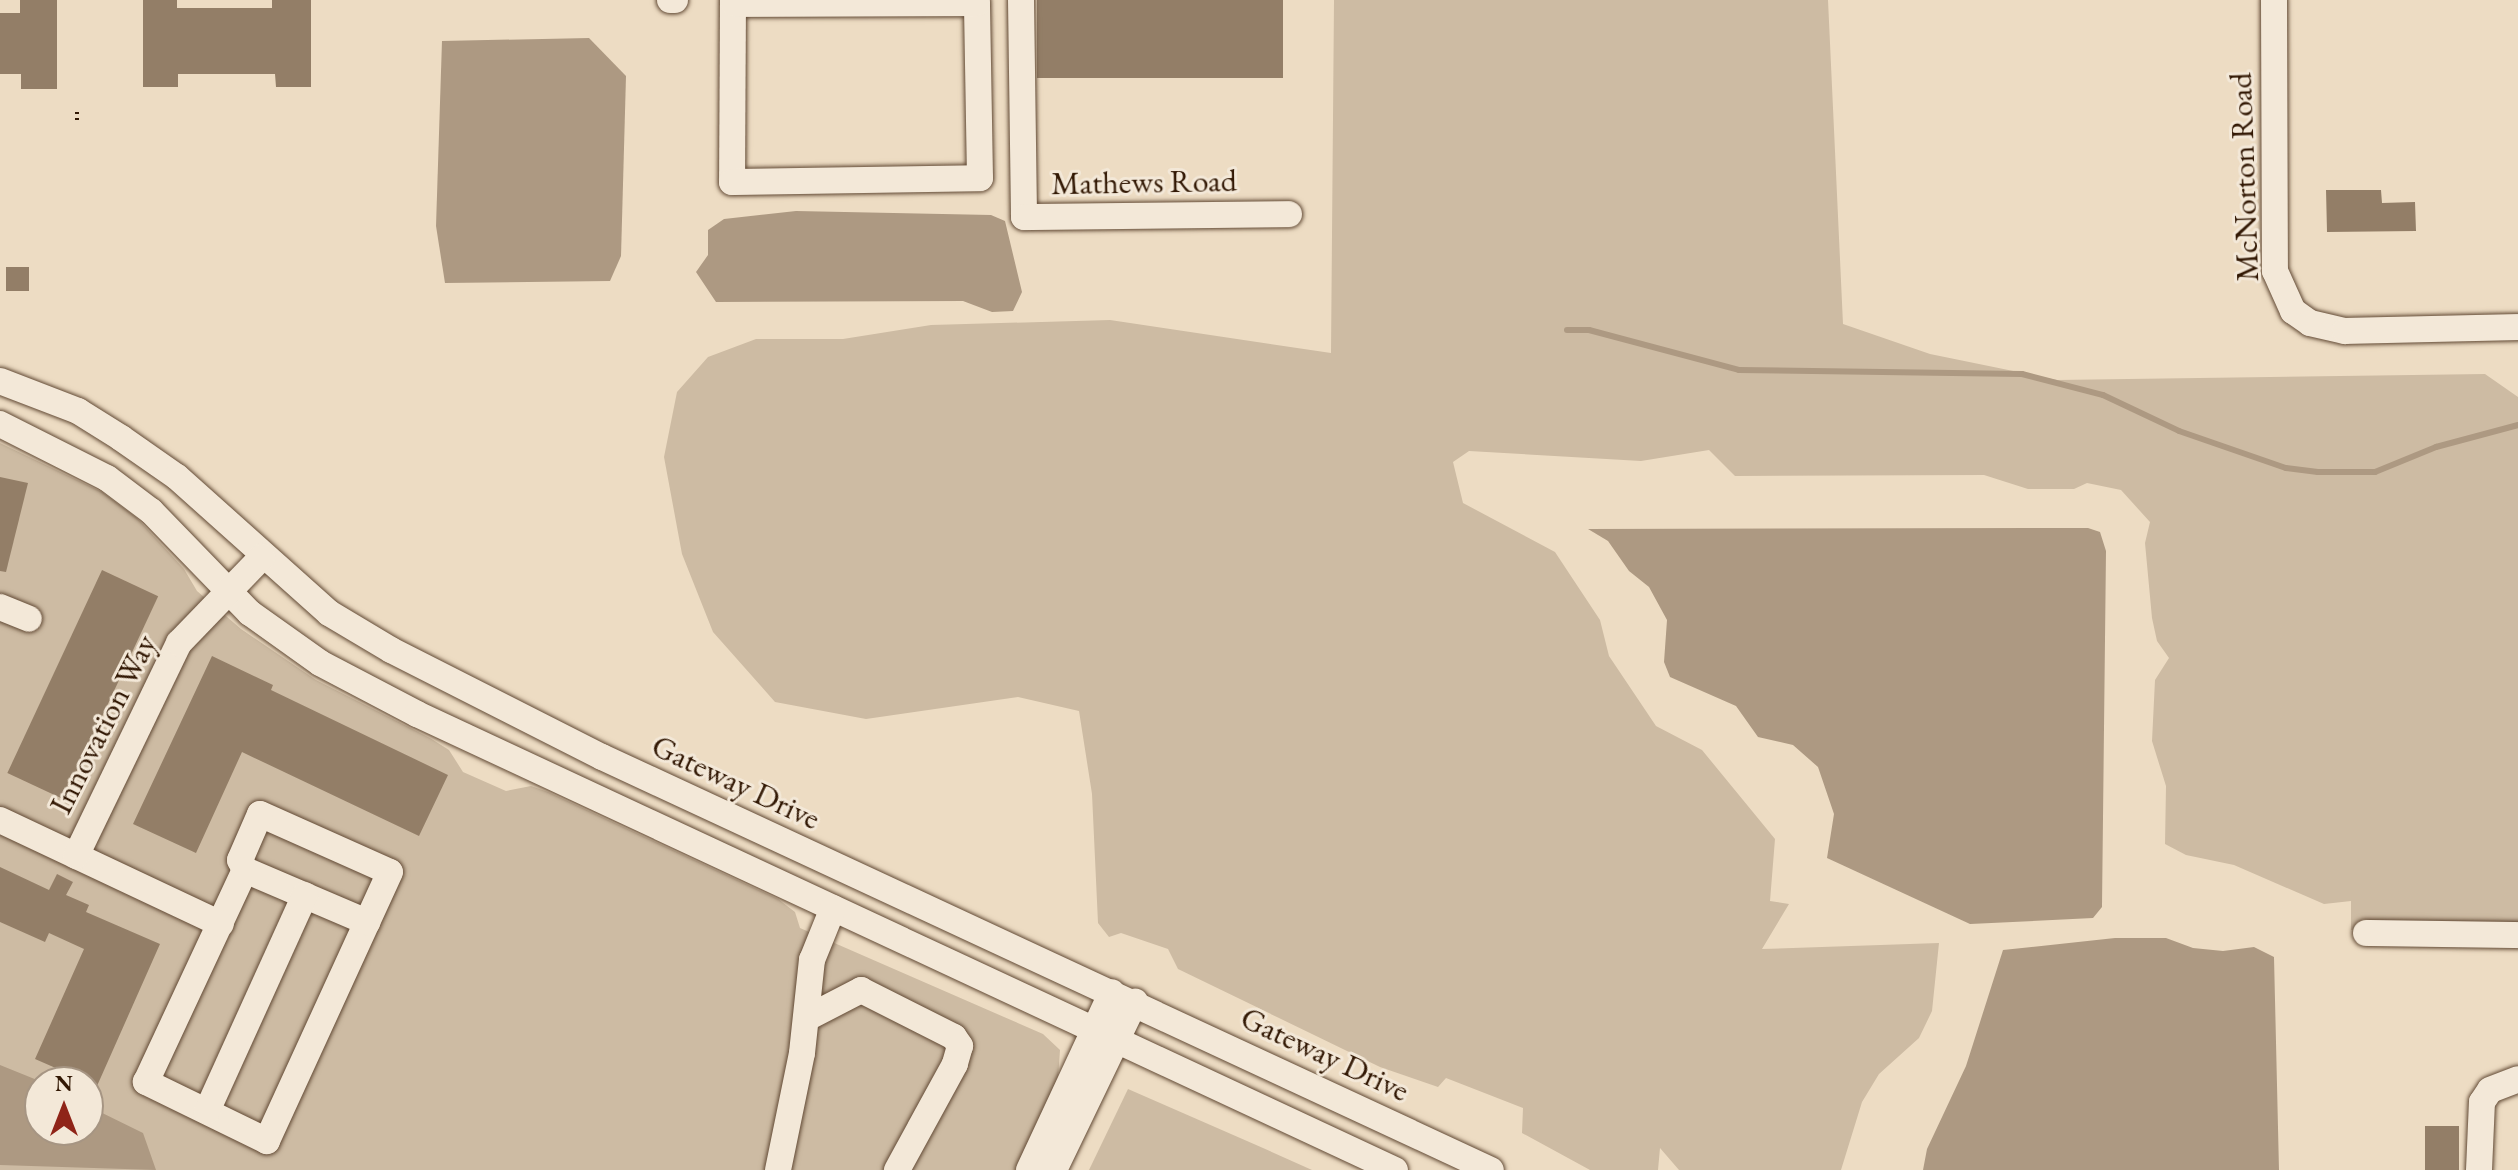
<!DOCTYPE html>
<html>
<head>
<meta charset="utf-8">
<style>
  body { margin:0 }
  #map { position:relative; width:2518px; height:1170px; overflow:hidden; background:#eddcc3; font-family:"EB Garamond",serif }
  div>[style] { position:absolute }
  .green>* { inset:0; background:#cdbba3 }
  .water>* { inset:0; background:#ad9982 }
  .stream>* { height:6px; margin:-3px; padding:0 3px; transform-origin:3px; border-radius:3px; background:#ad9982 }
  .building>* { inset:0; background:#937e67; transform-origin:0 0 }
  .path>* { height:4px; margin-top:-2px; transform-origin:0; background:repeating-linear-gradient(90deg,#321804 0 2px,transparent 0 6px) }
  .roads { filter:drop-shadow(0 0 2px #614934) drop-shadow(0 0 2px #614934) }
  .minor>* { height:26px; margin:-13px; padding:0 13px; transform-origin:13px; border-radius:13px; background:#f3e8d8 }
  span { translate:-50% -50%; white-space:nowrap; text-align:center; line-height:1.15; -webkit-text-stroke:6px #f3e8d8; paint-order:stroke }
  .street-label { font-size:32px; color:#321804 }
  .north { position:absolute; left:24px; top:1066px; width:80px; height:80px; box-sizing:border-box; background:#f3e8d8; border:2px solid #a69583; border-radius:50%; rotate:0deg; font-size:22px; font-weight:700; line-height:32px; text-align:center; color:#321804 }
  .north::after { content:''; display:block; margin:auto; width:28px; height:36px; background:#8f2418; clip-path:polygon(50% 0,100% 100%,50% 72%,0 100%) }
</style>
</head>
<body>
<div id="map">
  <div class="green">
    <i style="clip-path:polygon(1334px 0,1828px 0,1843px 324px,1930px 354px,2057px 380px,2485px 374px,2518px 397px,2518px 925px,2351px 930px,2351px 901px,2324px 904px,2234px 865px,2186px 855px,2165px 844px,2166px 786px,2152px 741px,2155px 680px,2169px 658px,2157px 641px,2152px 618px,2145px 543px,2150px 522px,2121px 490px,2087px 483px,2074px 489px,2028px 489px,1984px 475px,1735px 476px,1709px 450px,1641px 461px,1469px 451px,1453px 462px,1463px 503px,1555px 552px,1600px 620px,1609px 656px,1656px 726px,1702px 750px,1775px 839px,1770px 901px,1789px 904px,1762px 949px,1939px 943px,1932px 1011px,1919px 1038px,1879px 1074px,1862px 1102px,1841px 1170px,1679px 1170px,1660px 1148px,1658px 1170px,1590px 1170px,1522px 1133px,1523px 1108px,1446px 1078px,1438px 1087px,1380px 1067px,1178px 969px,1168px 949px,1121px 933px,1109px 937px,1098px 923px,1092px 794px,1079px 711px,1018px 697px,866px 719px,775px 702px,713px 632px,682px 554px,664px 457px,677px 392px,708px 357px,756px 339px,843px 339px,931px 325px,1110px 320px,1331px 353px)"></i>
    <i style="clip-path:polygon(evenodd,0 443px,102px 492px,137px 518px,184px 569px,197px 591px,241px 629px,316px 680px,430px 738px,449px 750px,463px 772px,506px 791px,531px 786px,548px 792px,778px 899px,795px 912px,800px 928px,1043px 1034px,1060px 1050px,1058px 1078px,1015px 1170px,0 1170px,0 443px,40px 1082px,88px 1082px,88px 1130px,40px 1130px,40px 1082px)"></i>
    <i style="clip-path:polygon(1128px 1089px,1263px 1148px,1312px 1170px,1089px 1170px)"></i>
  </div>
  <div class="water">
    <i style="clip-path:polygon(589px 38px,626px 76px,621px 256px,610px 281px,445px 283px,436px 226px,442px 41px)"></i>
    <i style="clip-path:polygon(796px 211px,991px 215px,1005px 221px,1022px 292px,1013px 311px,992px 312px,963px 301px,716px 302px,696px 272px,708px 255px,708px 230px,724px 219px)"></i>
    <i style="clip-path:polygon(2088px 528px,2100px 532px,2106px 551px,2102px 907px,2093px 918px,1970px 924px,1827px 858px,1834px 814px,1818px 767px,1793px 745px,1758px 737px,1736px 706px,1670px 677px,1664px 662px,1667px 620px,1649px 587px,1629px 571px,1608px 541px,1588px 529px)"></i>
    <i style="clip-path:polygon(2115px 938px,2166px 938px,2193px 948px,2223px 951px,2254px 947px,2274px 957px,2279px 1170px,1923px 1170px,1927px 1149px,1966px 1066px,2003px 950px)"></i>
    <i style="clip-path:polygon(0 1065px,42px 1082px,40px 1130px,88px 1130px,88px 1106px,143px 1133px,156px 1170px,0 1165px)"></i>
  </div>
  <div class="stream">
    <i style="left:1567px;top:330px;width:22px"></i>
    <i style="left:1589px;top:330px;width:155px;rotate:14.9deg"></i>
    <i style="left:1739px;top:370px;width:283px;rotate:0.8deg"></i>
    <i style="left:2022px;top:374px;width:84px;rotate:14.5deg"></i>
    <i style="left:2103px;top:395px;width:84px;rotate:25.3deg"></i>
    <i style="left:2179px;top:431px;width:113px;rotate:19.1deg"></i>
    <i style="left:2286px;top:468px;width:32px;rotate:7deg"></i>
    <i style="left:2318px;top:472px;width:57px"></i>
    <i style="left:2375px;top:472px;width:66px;rotate:-22.3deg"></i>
    <i style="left:2436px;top:447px;width:85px;rotate:-15deg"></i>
  </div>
  <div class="building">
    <i style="clip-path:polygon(20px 0,57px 0,57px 89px,21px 89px,21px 74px,0 74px,0 13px,20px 13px)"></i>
    <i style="clip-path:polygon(143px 0,177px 0,177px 8px,272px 8px,272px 0,311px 0,311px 87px,276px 87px,275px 74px,178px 74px,178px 87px,143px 87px)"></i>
    <i style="left:1037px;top:0;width:246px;height:78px"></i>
    <i style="clip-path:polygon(2326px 190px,2381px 190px,2382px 203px,2415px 202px,2416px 231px,2327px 232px)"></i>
    <i style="left:6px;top:267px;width:23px;height:24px"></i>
    <i style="clip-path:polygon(0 477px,28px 483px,6px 572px,0 571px)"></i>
    <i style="left:102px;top:570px;width:62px;height:224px;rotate:25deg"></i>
    <i style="clip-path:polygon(212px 656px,273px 685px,271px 690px,448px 775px,419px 836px,242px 752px,196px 853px,133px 824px)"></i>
    <i style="clip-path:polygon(0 867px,49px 890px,57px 874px,73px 882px,66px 895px,89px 905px,86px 912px,160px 944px,97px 1086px,35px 1059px,84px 949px,49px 933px,45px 942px,0 922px)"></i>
    <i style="left:2425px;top:1126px;width:34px;height:44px"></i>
  </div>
  <div class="path">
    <i style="left:77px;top:112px;width:11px;rotate:90deg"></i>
  </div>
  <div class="roads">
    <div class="minor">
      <i style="left:670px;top:0;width:5px"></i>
      <i style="left:733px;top:0;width:182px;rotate:90.3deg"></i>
      <i style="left:732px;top:182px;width:248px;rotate:-0.9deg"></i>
      <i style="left:980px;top:178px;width:175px;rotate:-91deg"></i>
      <i style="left:977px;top:3px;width:243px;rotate:179.8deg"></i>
      <i style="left:1021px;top:0;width:217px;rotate:89.2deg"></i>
      <i style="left:1024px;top:217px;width:265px;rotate:-0.6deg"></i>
      <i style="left:2274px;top:0;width:271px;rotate:89.8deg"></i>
      <i style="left:2275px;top:271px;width:44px;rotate:65.8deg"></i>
      <i style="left:2293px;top:311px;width:21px;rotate:35deg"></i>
      <i style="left:2310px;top:323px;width:36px;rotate:13deg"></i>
      <i style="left:2345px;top:331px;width:173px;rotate:-1.3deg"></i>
      <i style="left:0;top:381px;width:84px;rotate:21deg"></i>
      <i style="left:78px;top:411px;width:51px;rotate:32.1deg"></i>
      <i style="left:121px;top:438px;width:68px;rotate:34.9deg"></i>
      <i style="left:177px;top:477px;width:204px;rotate:41.8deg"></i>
      <i style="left:329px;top:613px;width:72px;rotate:30.8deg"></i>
      <i style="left:391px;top:650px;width:237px;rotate:26.9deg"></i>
      <i style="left:602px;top:757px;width:980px;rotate:24.92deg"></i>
      <i style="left:0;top:424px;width:120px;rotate:26.8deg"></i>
      <i style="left:107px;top:478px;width:55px;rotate:36.9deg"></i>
      <i style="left:151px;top:511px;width:142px;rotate:45.9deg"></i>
      <i style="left:250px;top:613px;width:86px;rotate:35.5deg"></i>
      <i style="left:320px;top:663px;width:110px;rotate:27.7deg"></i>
      <i style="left:417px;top:714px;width:1079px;rotate:25deg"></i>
      <i style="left:0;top:607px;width:31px;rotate:22deg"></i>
      <i style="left:260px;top:814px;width:142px;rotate:24deg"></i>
      <i style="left:390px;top:872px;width:296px;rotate:114.6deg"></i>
      <i style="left:267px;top:1141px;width:135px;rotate:-154deg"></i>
      <i style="left:146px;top:1082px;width:234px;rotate:-65deg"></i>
      <i style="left:245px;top:870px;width:11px;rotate:-117deg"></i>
      <i style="left:240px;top:860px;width:50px;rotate:-66.5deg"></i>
      <i style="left:0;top:820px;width:244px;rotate:25.2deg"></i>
      <i style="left:76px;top:856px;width:237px;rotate:-64.2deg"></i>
      <i style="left:179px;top:643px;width:120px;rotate:-46deg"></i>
      <i style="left:245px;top:870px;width:133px;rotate:23.1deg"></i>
      <i style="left:2366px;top:933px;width:152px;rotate:0.8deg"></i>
      <i style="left:807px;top:1018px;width:61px;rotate:-27.4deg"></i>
      <i style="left:861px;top:990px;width:104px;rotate:26.8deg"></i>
      <i style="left:954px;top:1037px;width:11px;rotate:56deg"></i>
      <i style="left:960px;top:1046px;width:19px;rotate:106deg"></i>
      <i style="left:955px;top:1064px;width:121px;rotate:118.7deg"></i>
      <i style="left:207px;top:1111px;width:237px;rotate:-65.6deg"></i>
      <i style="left:778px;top:1170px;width:119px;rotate:-78.4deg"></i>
      <i style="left:802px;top:1053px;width:94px;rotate:-83.9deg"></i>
      <i style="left:812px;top:960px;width:56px;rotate:-68deg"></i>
      <i style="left:1029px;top:1170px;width:196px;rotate:-65deg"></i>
      <i style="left:1054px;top:1170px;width:187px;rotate:-64.3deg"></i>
      <i style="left:2479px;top:1170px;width:68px;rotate:-87.5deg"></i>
      <i style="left:2482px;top:1102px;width:14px;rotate:-56deg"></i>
      <i style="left:2490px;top:1090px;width:30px;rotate:-21deg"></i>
    </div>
  </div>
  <div class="street-label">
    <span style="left:2244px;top:177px;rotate:-92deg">McNorton Road</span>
    <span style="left:1144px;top:182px;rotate:-1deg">Mathews Road</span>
    <span style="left:103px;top:724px;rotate:-63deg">Innovation Way</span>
    <span style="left:736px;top:782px;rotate:25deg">Gateway Drive</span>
    <span style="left:1325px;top:1054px;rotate:25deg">Gateway Drive</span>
  </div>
  <div class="north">N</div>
</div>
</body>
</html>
